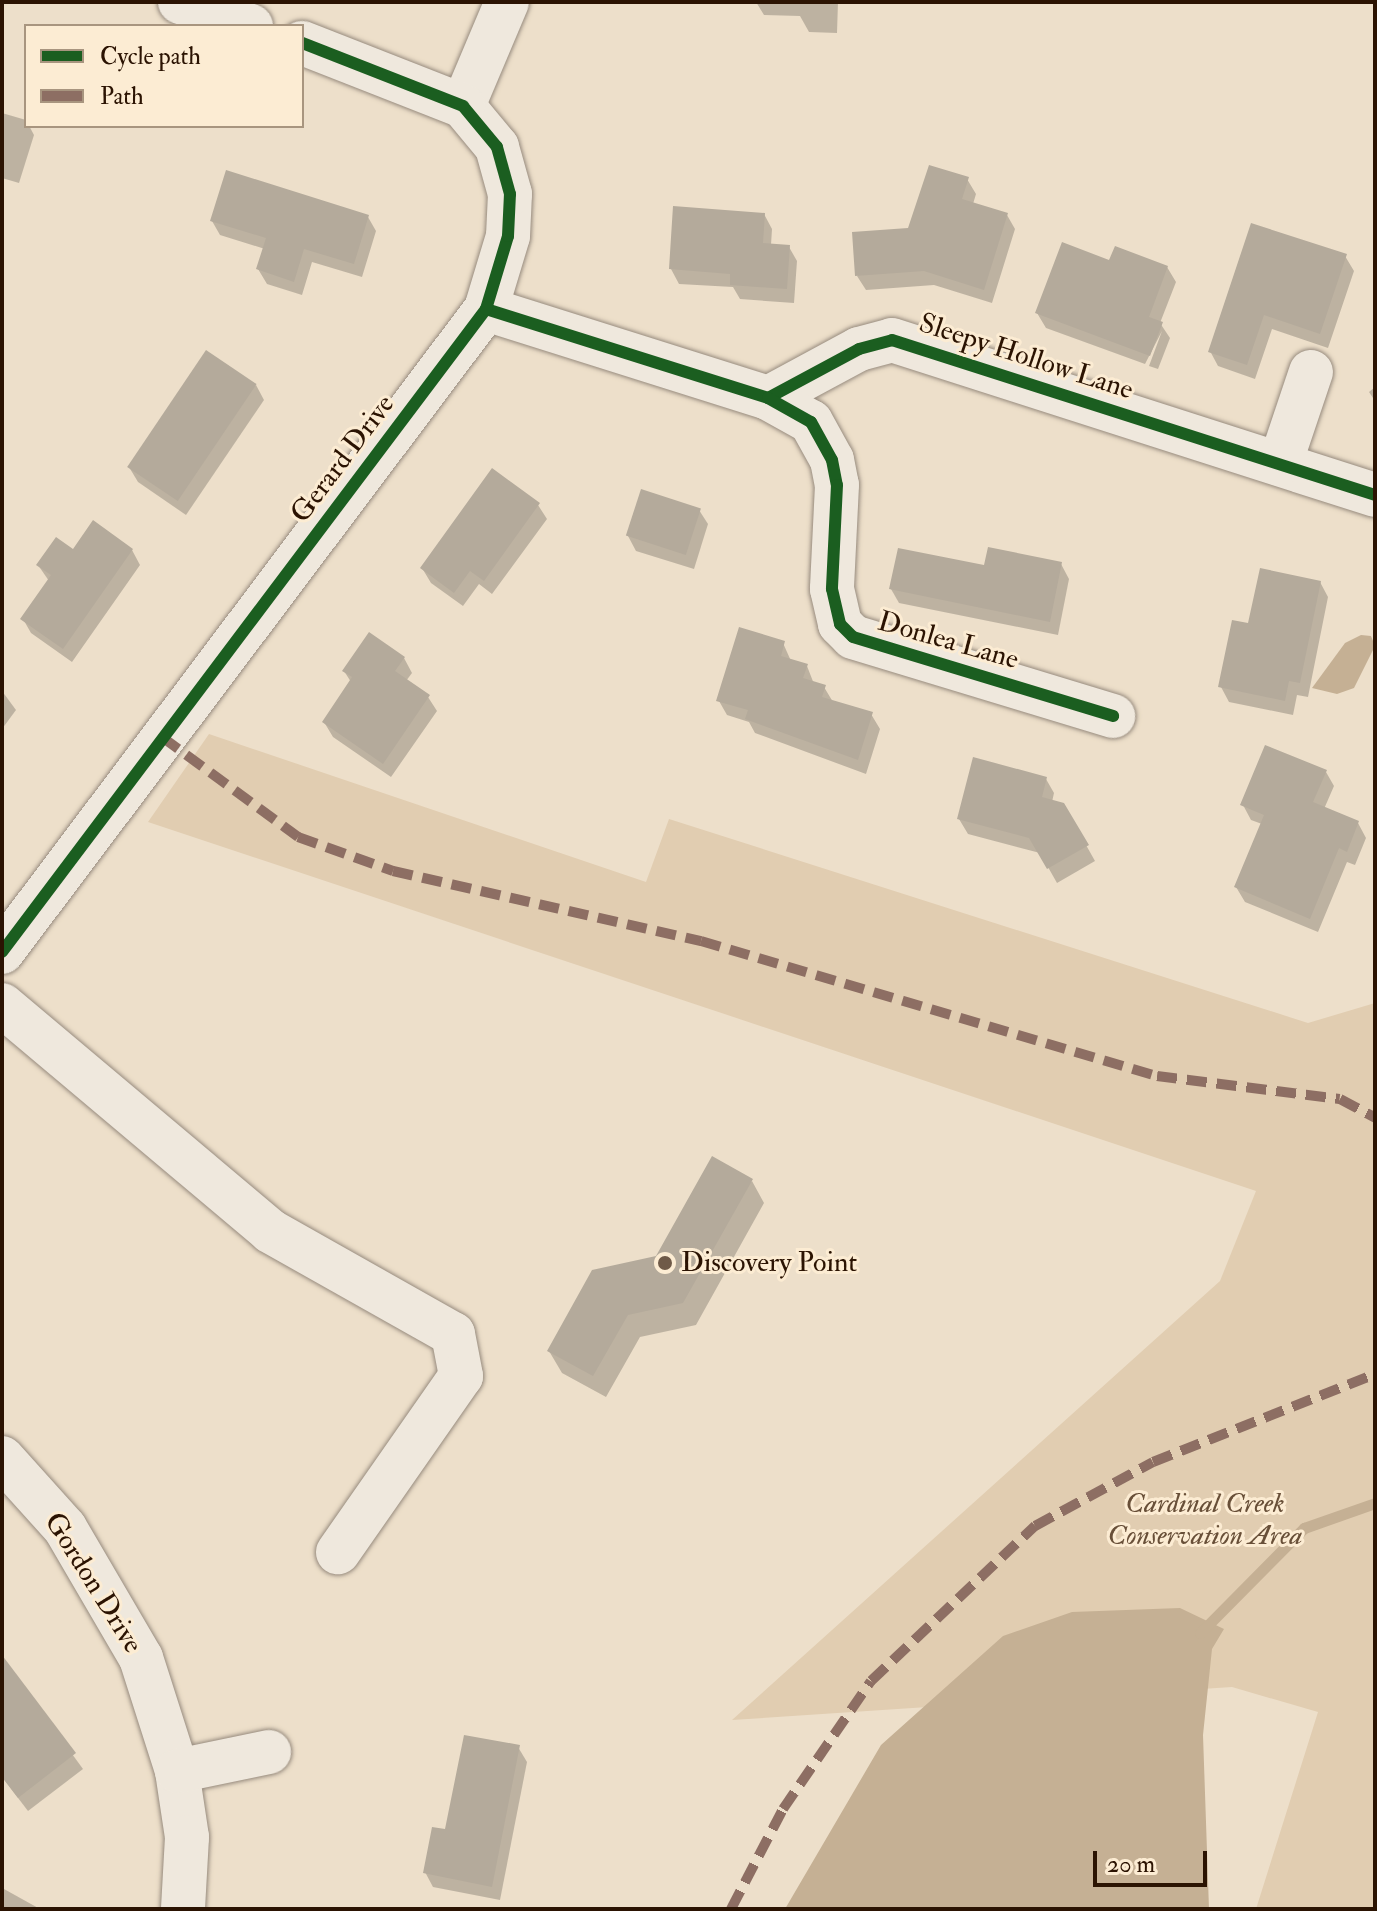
<!DOCTYPE html>
<html>
<head>
<meta charset="utf-8">
<style>
  body { margin:0 }
  #map { position:relative; width:1377px; height:1911px; overflow:hidden; background:#eddfca; font-family:"IM FELL Double Pica",serif }
  div>[style] { position:absolute }
  .green>* { inset:0; background:#e1cdb1 }
  .water>* { inset:0; background:#c5b094 }
  .shadow>* { inset:0; background:#0003 }
  .stream>* { height:11px; margin:-5.5px; padding:0 5.5px; transform-origin:5.5px; border-radius:5.5px; background:#c5b094 }
  .building>* { inset:0; background:#b4aa9b; transform-origin:0 0 }
  .roads { filter:drop-shadow(0 0 2px #978b7e) drop-shadow(0 0 2px #978b7e) }
  .minor>* { height:44px; margin:-22px; padding:0 22px; transform-origin:22px; border-radius:22px; background:#efe8dd }
  .quiet>* { height:10px; margin-top:-5px; transform-origin:0; background:repeating-linear-gradient(90deg,#8d6e63 0 20px,transparent 0 30px) }
  .cycleway>* { height:12px; margin:-6px; padding:0 6px; transform-origin:6px; border-radius:6px; background:#1b5e20 }
  .dots>* { width:22px; height:22px; translate:-50% -50%; box-sizing:border-box; border:4px solid #fcecd3; border-radius:50% }
  span { translate:-50% -50%; white-space:nowrap; text-align:center; line-height:1.15; -webkit-text-stroke:6px #fcecd3; paint-order:stroke }
  .street-label { font-size:28px; color:#2b1302 }
  .poi-label { font-size:28px; color:#2b1302 }
  .left { translate:0 -50%; text-align:left }
  .park-label { font-size:28px; color:#684f38; font-style:italic }
  .frame { position:absolute; inset:0; border:4px solid #2b1302; pointer-events:none }
  .legend { position:absolute; left:24px; top:24px; width:280px; height:104px; box-sizing:border-box; background:#fcecd3; border:2px solid #a8957f; margin:0; padding:10px 14px; list-style:none; font-size:24px; color:#2b1302 }
  .legend li { display:flex; align-items:center; gap:16px; height:40px }
  .legend b { width:40px; border:2px solid #a8957f }
  .scale { position:absolute; left:1093px; top:1851px; width:114px; height:36px; box-sizing:border-box; border:4px solid #2b1302; border-top:0; padding-left:10px; font-size:24px; line-height:28px; white-space:nowrap; color:#2b1302; -webkit-text-stroke:6px #fcecd3; paint-order:stroke }
</style>
</head>
<body>
<div id="map">
  <div class="green">
    <i style="clip-path:polygon(209px 734px,646px 882px,669px 819px,1308px 1023px,1375px 1003px,1375px 1909px,1256px 1909px,1318px 1712px,1232px 1687px,732px 1720px,1220px 1281px,1256px 1191px,148px 822px)"></i>
  </div>
  <div class="water">
    <i style="clip-path:polygon(1361px 635px,1371px 636px,1375px 646px,1354px 688px,1337px 694px,1312px 688px,1345px 643px)"></i>
    <i style="clip-path:polygon(1180px 1608px,1224px 1629px,1212px 1649px,1203px 1735px,1209px 1909px,785px 1909px,881px 1745px,1003px 1636px,1072px 1612px)"></i>
  </div>
  <div class="shadow">
    <i style="clip-path:polygon(756px 2px,838px 2px,837px 33px,809px 32px,800px 16px,764px 15px)"></i>
    <i style="clip-path:polygon(2px 113px,26px 120px,34px 135px,19px 183px,2px 178px)"></i>
    <i style="clip-path:polygon(967px 179px,976px 194px,973px 204px,1007px 215px,1015px 229px,992px 303px,934px 285px,866px 290px,857px 276px)"></i>
    <i style="clip-path:polygon(764px 214px,772px 229px,771px 245px,789px 247px,797px 261px,794px 303px,740px 299px,733px 287px,679px 284px,671px 269px)"></i>
    <i style="clip-path:polygon(368px 217px,376px 231px,362px 277px,312px 262px,302px 295px,267px 284px,258px 269px,265px 249px,220px 235px,212px 221px)"></i>
    <i style="clip-path:polygon(1345px 256px,1354px 271px,1328px 348px,1272px 329px,1255px 379px,1218px 366px,1210px 351px)"></i>
    <i style="clip-path:polygon(1110px 262px,1167px 267px,1176px 282px,1160px 323px,1170px 338px,1158px 369px,1149px 366px,1162px 331px,1145px 364px,1046px 328px,1037px 313px)"></i>
    <i style="clip-path:polygon(256px 385px,264px 400px,186px 515px,138px 482px,129px 467px)"></i>
    <i style="clip-path:polygon(1375px 387px,1375px 401px,1369px 392px)"></i>
    <i style="clip-path:polygon(538px 505px,547px 519px,492px 594px,479px 584px,463px 606px,431px 583px,422px 568px)"></i>
    <i style="clip-path:polygon(699px 510px,708px 524px,694px 569px,636px 551px,628px 536px)"></i>
    <i style="clip-path:polygon(132px 550px,140px 565px,72px 662px,31px 633px,23px 619px,49px 581px,38px 565px,73px 551px)"></i>
    <i style="clip-path:polygon(1061px 564px,1069px 579px,1058px 635px,899px 603px,891px 589px,985px 568px)"></i>
    <i style="clip-path:polygon(1320px 582px,1328px 597px,1308px 697px,1297px 695px,1293px 715px,1229px 702px,1221px 687px,1250px 626px)"></i>
    <i style="clip-path:polygon(783px 643px,791px 661px,807px 666px,814px 684px,824px 687px,833px 702px,871px 714px,880px 729px,866px 774px,755px 733px,749px 722px,727px 715px,719px 701px)"></i>
    <i style="clip-path:polygon(404px 658px,412px 673px,406px 681px,428px 697px,437px 711px,391px 777px,333px 737px,324px 722px,351px 682px,344px 671px)"></i>
    <i style="clip-path:polygon(2px 691px,16px 710px,2px 729px)"></i>
    <i style="clip-path:polygon(1326px 772px,1334px 786px,1324px 809px,1358px 823px,1366px 838px,1355px 865px,1347px 862px,1318px 932px,1245px 902px,1236px 887px,1262px 824px,1251px 820px,1243px 805px)"></i>
    <i style="clip-path:polygon(1046px 779px,1054px 793px,1052px 802px,1063px 804px,1095px 861px,1057px 883px,1040px 853px,968px 834px,959px 819px)"></i>
    <i style="clip-path:polygon(752px 1181px,764px 1203px,696px 1325px,640px 1337px,606px 1397px,562px 1373px,549px 1351px)"></i>
    <i style="clip-path:polygon(2px 1658px,83px 1769px,28px 1811px,2px 1777px)"></i>
    <i style="clip-path:polygon(518px 1747px,527px 1762px,500px 1900px,433px 1887px,425px 1872px,447px 1832px)"></i>
    <i style="clip-path:polygon(4px 1889px,40px 1909px,2px 1909px)"></i>
  </div>
  <div class="stream">
    <i style="left:1200px;top:1633px;width:148px;rotate:-45.3deg"></i>
    <i style="left:1304px;top:1528px;width:75px;rotate:-19.4deg"></i>
  </div>
  <div class="building">
    <i style="clip-path:polygon(929px 165px,969px 177px,962px 199px,1008px 213px,984px 290px,924px 271px,855px 276px,852px 232px,908px 228px)"></i>
    <i style="clip-path:polygon(226px 170px,369px 215px,354px 264px,304px 249px,294px 282px,256px 269px,266px 238px,210px 221px)"></i>
    <i style="clip-path:polygon(673px 206px,765px 213px,763px 243px,790px 245px,787px 289px,730px 285px,730px 274px,669px 269px)"></i>
    <i style="clip-path:polygon(1251px 223px,1347px 254px,1320px 334px,1264px 315px,1247px 365px,1208px 352px)"></i>
    <i style="clip-path:polygon(1062px 242px,1109px 260px,1115px 246px,1168px 266px,1149px 317px,1163px 322px,1150px 356px,1035px 313px)"></i>
    <i style="left:206px;top:350px;width:61px;height:141px;rotate:34deg"></i>
    <i style="clip-path:polygon(492px 468px,540px 503px,484px 581px,470px 571px,454px 593px,420px 568px)"></i>
    <i style="left:641px;top:489px;width:63px;height:49px;rotate:18deg"></i>
    <i style="clip-path:polygon(93px 520px,133px 549px,63px 649px,20px 619px,51px 575px,36px 565px,56px 537px,73px 549px)"></i>
    <i style="clip-path:polygon(988px 547px,1062px 562px,1050px 622px,889px 589px,898px 548px,984px 565px)"></i>
    <i style="clip-path:polygon(1260px 568px,1321px 581px,1300px 683px,1289px 681px,1285px 701px,1218px 687px,1232px 620px,1248px 623px)"></i>
    <i style="clip-path:polygon(739px 627px,785px 641px,781px 656px,808px 664px,803px 678px,826px 685px,822px 697px,873px 712px,858px 760px,745px 719px,748px 710px,716px 701px)"></i>
    <i style="clip-path:polygon(369px 632px,405px 657px,395px 671px,430px 695px,383px 764px,322px 722px,352px 677px,342px 671px)"></i>
    <i style="clip-path:polygon(1265px 745px,1327px 770px,1313px 802px,1359px 821px,1347px 852px,1339px 848px,1310px 919px,1234px 887px,1264px 815px,1240px 805px)"></i>
    <i style="clip-path:polygon(973px 757px,1047px 777px,1042px 797px,1064px 803px,1089px 845px,1047px 869px,1029px 838px,957px 819px)"></i>
    <i style="clip-path:polygon(712px 1156px,753px 1179px,683px 1303px,628px 1315px,593px 1376px,547px 1351px,592px 1270px,656px 1256px)"></i>
    <i style="clip-path:polygon(2px 1655px,76px 1753px,18px 1798px,2px 1777px)"></i>
    <i style="clip-path:polygon(464px 1735px,520px 1745px,492px 1887px,423px 1873px,432px 1827px,445px 1829px)"></i>
  </div>
  <div class="roads">
    <div class="minor">
      <i style="left:180px;top:2px;width:75px;rotate:18.7deg"></i>
      <i style="left:463px;top:106px;width:113px;rotate:-67.1deg"></i>
      <i style="left:486px;top:309px;width:296px;rotate:17.5deg"></i>
      <i style="left:768px;top:398px;width:103px;rotate:-28.3deg"></i>
      <i style="left:859px;top:349px;width:34px;rotate:-15deg"></i>
      <i style="left:892px;top:340px;width:507px;rotate:17.79deg"></i>
      <i style="left:768px;top:398px;width:49px;rotate:29.2deg"></i>
      <i style="left:811px;top:422px;width:43px;rotate:61.1deg"></i>
      <i style="left:832px;top:460px;width:25px;rotate:79deg"></i>
      <i style="left:837px;top:485px;width:104px;rotate:92.8deg"></i>
      <i style="left:832px;top:589px;width:36px;rotate:77deg"></i>
      <i style="left:840px;top:624px;width:18px;rotate:45deg"></i>
      <i style="left:853px;top:637px;width:272px;rotate:16.9deg"></i>
      <i style="left:1280px;top:464px;width:97px;rotate:-71.4deg"></i>
      <i style="left:2px;top:952px;width:805px;rotate:-53.03deg"></i>
      <i style="left:486px;top:309px;width:76px;rotate:-73.2deg"></i>
      <i style="left:508px;top:236px;width:42px;rotate:-87.3deg"></i>
      <i style="left:510px;top:194px;width:49px;rotate:-105.5deg"></i>
      <i style="left:497px;top:147px;width:53px;rotate:-129.7deg"></i>
      <i style="left:463px;top:106px;width:173px;rotate:-158.6deg"></i>
      <i style="left:2px;top:1005px;width:351px;rotate:40.1deg"></i>
      <i style="left:270px;top:1231px;width:210px;rotate:29.4deg"></i>
      <i style="left:453px;top:1334px;width:43px;rotate:79.2deg"></i>
      <i style="left:461px;top:1376px;width:215px;rotate:124.9deg"></i>
      <i style="left:2px;top:1458px;width:94px;rotate:48deg"></i>
      <i style="left:65px;top:1528px;width:151px;rotate:59.7deg"></i>
      <i style="left:141px;top:1658px;width:119px;rotate:72.3deg"></i>
      <i style="left:177px;top:1771px;width:67px;rotate:81.4deg"></i>
      <i style="left:187px;top:1837px;width:72px;rotate:93.2deg"></i>
      <i style="left:177px;top:1771px;width:94px;rotate:-11.7deg"></i>
    </div>
  </div>
  <div class="quiet">
    <i style="left:162px;top:737px;width:169px;rotate:36.3deg"></i>
    <i style="left:298px;top:837px;width:101px;rotate:19.7deg"></i>
    <i style="left:393px;top:871px;width:316px;rotate:12.8deg"></i>
    <i style="left:701px;top:941px;width:476px;rotate:16.5deg"></i>
    <i style="left:1157px;top:1076px;width:184px;rotate:7.2deg"></i>
    <i style="left:1340px;top:1099px;width:40px;rotate:28deg"></i>
    <i style="left:731px;top:1909px;width:113px;rotate:-62.5deg"></i>
    <i style="left:783px;top:1809px;width:155px;rotate:-55.5deg"></i>
    <i style="left:871px;top:1681px;width:226px;rotate:-43.4deg"></i>
    <i style="left:1035px;top:1526px;width:134px;rotate:-28.5deg"></i>
    <i style="left:1153px;top:1462px;width:239px;rotate:-21.6deg"></i>
  </div>
  <div class="cycleway">
    <i style="left:486px;top:309px;width:296px;rotate:17.5deg"></i>
    <i style="left:768px;top:398px;width:103px;rotate:-28.3deg"></i>
    <i style="left:859px;top:349px;width:34px;rotate:-15deg"></i>
    <i style="left:892px;top:340px;width:507px;rotate:17.79deg"></i>
    <i style="left:768px;top:398px;width:49px;rotate:29.2deg"></i>
    <i style="left:811px;top:422px;width:43px;rotate:61.1deg"></i>
    <i style="left:832px;top:460px;width:25px;rotate:79deg"></i>
    <i style="left:837px;top:485px;width:104px;rotate:92.8deg"></i>
    <i style="left:832px;top:589px;width:36px;rotate:77deg"></i>
    <i style="left:840px;top:624px;width:18px;rotate:45deg"></i>
    <i style="left:853px;top:637px;width:272px;rotate:16.9deg"></i>
    <i style="left:2px;top:952px;width:805px;rotate:-53.03deg"></i>
    <i style="left:486px;top:309px;width:76px;rotate:-73.2deg"></i>
    <i style="left:508px;top:236px;width:42px;rotate:-87.3deg"></i>
    <i style="left:510px;top:194px;width:49px;rotate:-105.5deg"></i>
    <i style="left:497px;top:147px;width:53px;rotate:-129.7deg"></i>
    <i style="left:463px;top:106px;width:173px;rotate:-158.6deg"></i>
  </div>
  <div class="dots">
    <i style="left:665px;top:1263px;background:#6f5a48"></i>
  </div>
  <div class="street-label">
    <span style="left:1026px;top:357px;rotate:18deg">Sleepy Hollow Lane</span>
    <span style="left:343px;top:459px;rotate:-53deg">Gerard Drive</span>
    <span style="left:948px;top:641px;rotate:16deg">Donlea Lane</span>
    <span style="left:93px;top:1583px;rotate:58deg">Gordon Drive</span>
  </div>
  <div class="poi-label">
    <span class="left" style="left:681px;top:1263px">Discovery Point</span>
  </div>
  <div class="park-label">
    <span style="left:1205px;top:1520px">Cardinal Creek<br>Conservation Area</span>
  </div>
  <div class="frame"></div>
  <ul class="legend">
  <li><b style="height:10px;background:#1b5e20"></b>Cycle path</li>
  <li><b style="height:10px;background:#8d6e63"></b>Path</li>
  </ul>
  <div class="scale">20 m</div>
</div>
</body>
</html>
